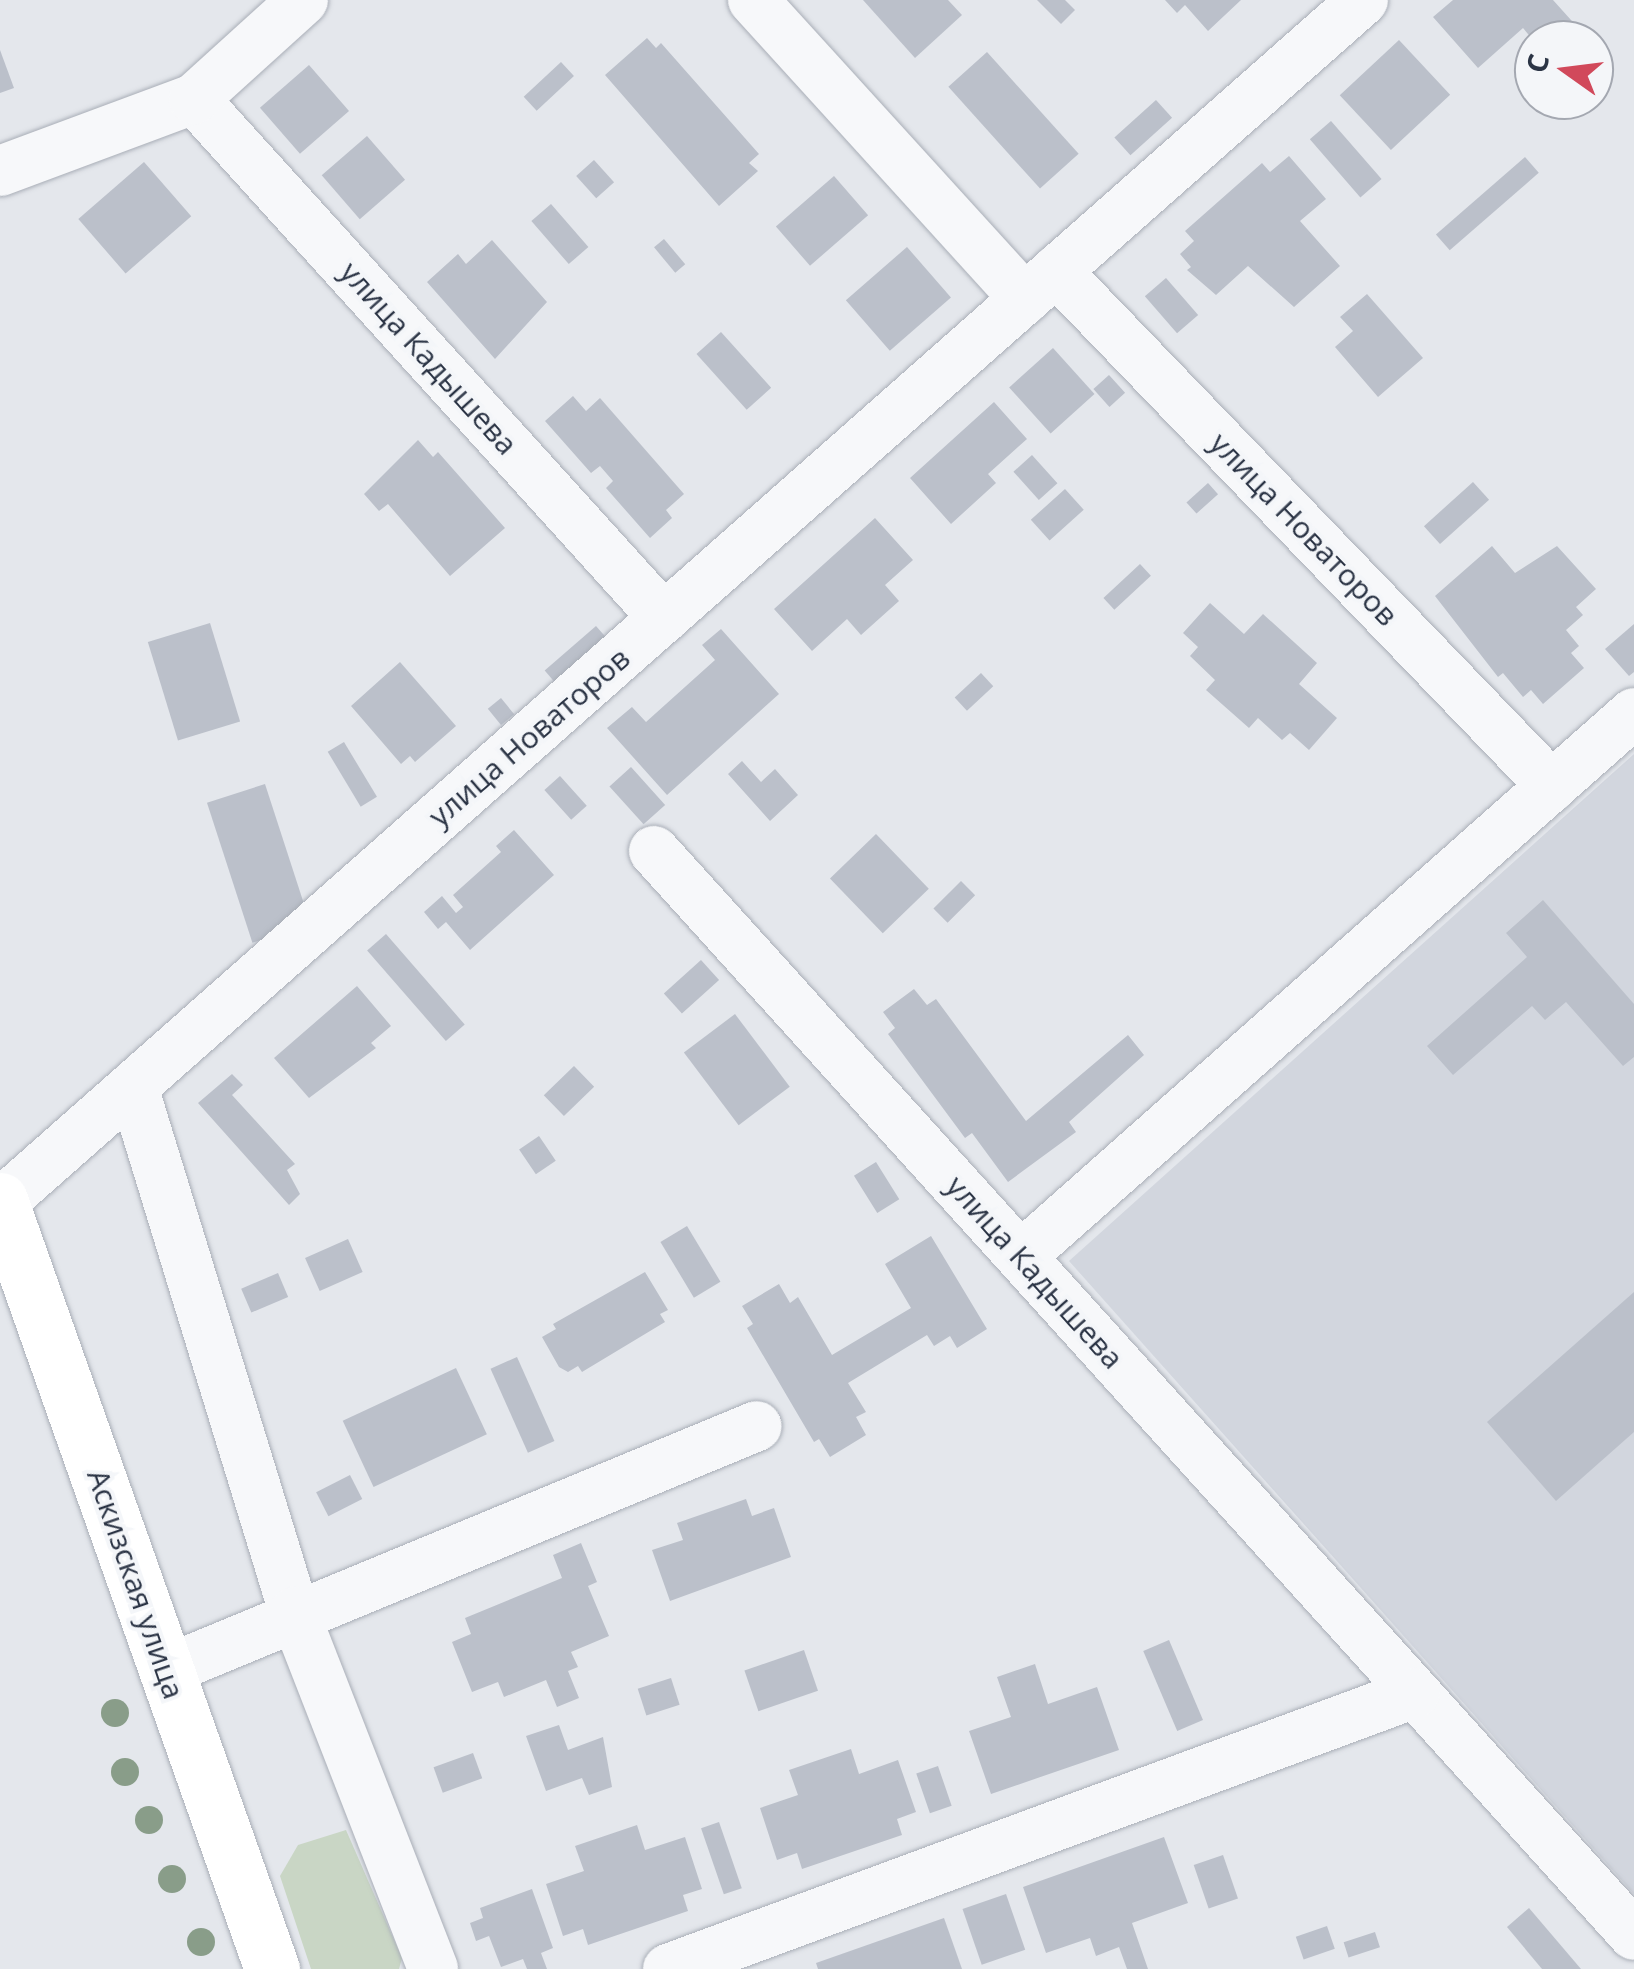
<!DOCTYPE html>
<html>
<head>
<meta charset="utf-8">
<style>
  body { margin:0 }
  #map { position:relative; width:1634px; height:1969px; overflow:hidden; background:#e4e7ec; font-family:"Open Sans",sans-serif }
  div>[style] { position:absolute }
  .built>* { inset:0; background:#d2d6de }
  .green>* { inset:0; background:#c9d6c5 }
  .building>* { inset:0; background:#bbc0ca; transform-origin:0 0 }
  .roads { filter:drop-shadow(0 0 2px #a9aeb7) drop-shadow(0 0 2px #a9aeb7) }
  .minor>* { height:50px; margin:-25px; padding:0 25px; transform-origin:25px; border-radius:25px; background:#f7f8fa }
  .major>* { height:55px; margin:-27.5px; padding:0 27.5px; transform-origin:27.5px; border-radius:27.5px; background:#fff }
  .trees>* { width:28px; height:28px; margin:-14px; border-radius:50%; background:#899d89 }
  span { translate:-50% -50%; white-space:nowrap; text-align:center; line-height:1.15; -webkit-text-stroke:8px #f4f6f9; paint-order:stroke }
  .street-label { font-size:30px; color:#2b3445 }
  .north { position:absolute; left:1514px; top:20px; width:100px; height:100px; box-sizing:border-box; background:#f4f6f9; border:2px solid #a4a8b1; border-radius:50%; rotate:284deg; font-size:28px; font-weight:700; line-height:40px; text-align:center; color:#2b3445 }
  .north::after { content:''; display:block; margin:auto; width:35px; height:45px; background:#d1495b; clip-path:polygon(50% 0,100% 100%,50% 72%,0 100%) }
</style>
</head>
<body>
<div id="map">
  <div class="built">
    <i style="clip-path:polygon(1634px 754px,1634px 1894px,1069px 1261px)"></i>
  </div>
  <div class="green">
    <i style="clip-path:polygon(346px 1830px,402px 1958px,399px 1969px,311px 1969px,280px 1876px,298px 1845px)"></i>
  </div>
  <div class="building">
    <i style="clip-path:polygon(863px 0,948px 0,962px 15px,915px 58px)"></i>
    <i style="clip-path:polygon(1037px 0,1065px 0,1075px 10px,1061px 24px)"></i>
    <i style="clip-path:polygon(1165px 0,1241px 0,1208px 31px,1185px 5px,1177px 13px)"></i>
    <i style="clip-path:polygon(1453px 0,1553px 0,1589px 40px,1533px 40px,1523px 28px,1478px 68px,1433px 17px)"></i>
    <i style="clip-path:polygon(647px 38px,656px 48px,661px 43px,759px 154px,749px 163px,758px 171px,719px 206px,605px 75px)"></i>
    <i style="left:1399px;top:40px;width:75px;height:81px;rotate:47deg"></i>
    <i style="clip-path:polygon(0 50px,14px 88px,0 93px)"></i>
    <i style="left:987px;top:52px;width:137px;height:52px;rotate:48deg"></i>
    <i style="left:561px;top:62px;width:19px;height:51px;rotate:47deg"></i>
    <i style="left:309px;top:65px;width:61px;height:65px;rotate:49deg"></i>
    <i style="left:1156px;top:100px;width:24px;height:56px;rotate:48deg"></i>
    <i style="left:1331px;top:121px;width:77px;height:28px;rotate:49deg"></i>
    <i style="left:367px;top:136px;width:58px;height:60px;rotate:49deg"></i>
    <i style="clip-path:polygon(1289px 156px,1326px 199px,1300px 221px,1340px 266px,1294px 307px,1248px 266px,1216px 295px,1187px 270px,1191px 267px,1180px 254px,1194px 241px,1185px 231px,1262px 163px,1270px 172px)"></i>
    <i style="left:1525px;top:157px;width:21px;height:118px;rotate:49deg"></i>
    <i style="left:594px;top:160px;width:30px;height:24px;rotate:48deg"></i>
    <i style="left:144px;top:162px;width:72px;height:87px;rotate:49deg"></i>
    <i style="left:834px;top:176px;width:52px;height:77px;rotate:49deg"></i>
    <i style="left:551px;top:204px;width:57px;height:26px;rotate:49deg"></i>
    <i style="left:664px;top:239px;width:33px;height:13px;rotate:50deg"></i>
    <i style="clip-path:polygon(492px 240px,547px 302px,495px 359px,427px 282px,458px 254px,466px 264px)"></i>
    <i style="left:907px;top:247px;width:67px;height:81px;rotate:49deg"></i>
    <i style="left:1166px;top:278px;width:49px;height:28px;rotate:49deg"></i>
    <i style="clip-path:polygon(1367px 294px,1423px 358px,1378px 397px,1335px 347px,1353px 331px,1340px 317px)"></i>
    <i style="left:721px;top:332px;width:75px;height:33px;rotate:48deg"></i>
    <i style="left:1053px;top:348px;width:62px;height:59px;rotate:48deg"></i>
    <i style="left:1109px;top:375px;width:24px;height:21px;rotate:48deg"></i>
    <i style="clip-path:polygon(573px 396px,586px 411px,600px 398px,684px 494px,666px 510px,672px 518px,650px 538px,606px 488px,613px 481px,600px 466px,591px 473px,545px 421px)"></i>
    <i style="clip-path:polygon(994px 402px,1027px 439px,988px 474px,996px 483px,951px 524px,910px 478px)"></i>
    <i style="clip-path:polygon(418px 440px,433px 457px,438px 452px,505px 528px,450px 576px,388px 504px,379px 511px,364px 494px)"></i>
    <i style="left:1032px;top:455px;width:38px;height:25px;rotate:48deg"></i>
    <i style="left:1473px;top:482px;width:24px;height:66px;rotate:48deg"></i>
    <i style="left:1208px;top:483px;width:15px;height:29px;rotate:48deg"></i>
    <i style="left:1065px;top:489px;width:28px;height:46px;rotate:48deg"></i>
    <i style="clip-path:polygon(875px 518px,913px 560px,885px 585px,899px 601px,861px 635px,847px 619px,812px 651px,774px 609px)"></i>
    <i style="clip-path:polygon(1492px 546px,1515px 573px,1557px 546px,1596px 589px,1576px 607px,1583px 615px,1566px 630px,1579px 646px,1571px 653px,1584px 668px,1543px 704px,1531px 690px,1523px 697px,1503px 673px,1498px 677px,1435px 596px)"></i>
    <i style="left:1140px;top:564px;width:16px;height:50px;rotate:47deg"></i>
    <i style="clip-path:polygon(1210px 603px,1244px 634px,1263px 614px,1317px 663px,1299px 684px,1337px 718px,1309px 750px,1290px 733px,1282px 740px,1258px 718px,1249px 728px,1206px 690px,1215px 680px,1190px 656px,1198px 647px,1183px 633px)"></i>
    <i style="left:210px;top:623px;width:103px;height:65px;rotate:73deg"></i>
    <i style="clip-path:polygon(1634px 624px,1634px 672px,1629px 676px,1605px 649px)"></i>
    <i style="left:596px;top:626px;width:21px;height:68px;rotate:49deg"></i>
    <i style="clip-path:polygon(721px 629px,779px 694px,667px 795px,607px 728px,632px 707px,646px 722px,715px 660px,702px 645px)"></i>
    <i style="clip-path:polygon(400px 662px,456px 726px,415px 762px,410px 756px,401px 764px,351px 706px)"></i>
    <i style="left:981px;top:673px;width:18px;height:36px;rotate:47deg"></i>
    <i style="left:501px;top:698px;width:21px;height:17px;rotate:51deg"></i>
    <i style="left:344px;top:742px;width:64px;height:19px;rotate:59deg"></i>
    <i style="clip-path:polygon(742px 761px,761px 782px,775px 769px,798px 795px,770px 821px,728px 774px)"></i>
    <i style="left:631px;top:767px;width:51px;height:29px;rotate:48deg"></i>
    <i style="left:560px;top:776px;width:40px;height:21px;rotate:48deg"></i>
    <i style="left:265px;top:784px;width:147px;height:61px;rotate:72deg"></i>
    <i style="clip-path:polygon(514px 830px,554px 875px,470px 950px,446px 922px,438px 929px,424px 912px,442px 896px,456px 913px,463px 907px,453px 895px,501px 852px,496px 846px)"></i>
    <i style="left:876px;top:834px;width:76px;height:64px;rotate:46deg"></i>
    <i style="left:961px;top:881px;width:20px;height:39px;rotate:45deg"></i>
    <i style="clip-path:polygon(1543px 900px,1634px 1004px,1634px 1057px,1623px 1066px,1566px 1002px,1545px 1020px,1532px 1006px,1453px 1075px,1427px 1046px,1527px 957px,1506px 933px)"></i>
    <i style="left:386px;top:934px;width:120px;height:25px;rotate:49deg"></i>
    <i style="left:701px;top:960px;width:27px;height:50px;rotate:48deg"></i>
    <i style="clip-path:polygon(357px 986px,391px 1026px,371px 1043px,376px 1048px,309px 1098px,274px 1058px)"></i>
    <i style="clip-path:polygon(914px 989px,927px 1005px,936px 999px,1026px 1121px,1128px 1035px,1144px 1055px,1069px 1122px,1076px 1132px,1008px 1182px,972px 1133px,965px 1138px,888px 1034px,895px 1028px,883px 1012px)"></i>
    <i style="left:735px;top:1014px;width:91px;height:64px;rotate:53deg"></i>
    <i style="left:574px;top:1066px;width:29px;height:42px;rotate:46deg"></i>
    <i style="clip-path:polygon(232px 1074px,243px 1085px,232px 1095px,295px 1164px,287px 1170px,300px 1194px,289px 1205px,198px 1103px)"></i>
    <i style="left:539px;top:1136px;width:30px;height:24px;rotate:56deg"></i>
    <i style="left:876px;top:1162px;width:44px;height:26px;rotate:58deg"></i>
    <i style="left:687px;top:1226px;width:65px;height:31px;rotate:59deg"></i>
    <i style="clip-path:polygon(931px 1236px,987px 1329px,957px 1348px,950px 1336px,934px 1346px,927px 1335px,848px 1383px,866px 1412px,856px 1417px,866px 1435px,830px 1457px,819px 1439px,814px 1442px,747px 1328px,753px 1324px,742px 1306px,779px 1284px,790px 1303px,798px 1297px,832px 1355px,911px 1308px,885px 1264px)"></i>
    <i style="left:348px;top:1239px;width:36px;height:47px;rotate:66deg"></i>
    <i style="clip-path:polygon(645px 1272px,668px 1310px,660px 1314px,665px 1322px,582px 1372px,578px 1366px,568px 1372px,559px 1367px,542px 1337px,556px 1329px,553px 1324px)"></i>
    <i style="left:278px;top:1273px;width:26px;height:40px;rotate:67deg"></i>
    <i style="clip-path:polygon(1634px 1292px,1634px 1432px,1556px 1501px,1487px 1422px)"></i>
    <i style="left:517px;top:1357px;width:92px;height:29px;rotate:66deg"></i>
    <i style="left:456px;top:1368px;width:73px;height:125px;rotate:65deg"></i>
    <i style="left:350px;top:1475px;width:27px;height:38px;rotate:63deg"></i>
    <i style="clip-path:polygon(746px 1499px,752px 1516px,774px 1508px,791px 1557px,670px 1601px,652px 1550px,683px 1540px,677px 1523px)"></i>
    <i style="clip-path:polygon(581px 1543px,597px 1582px,588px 1586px,609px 1636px,571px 1652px,578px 1667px,568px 1671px,579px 1698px,557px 1707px,546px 1680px,504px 1697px,498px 1682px,472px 1692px,452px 1642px,471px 1634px,465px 1618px,562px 1578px,553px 1555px)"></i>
    <i style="left:1169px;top:1640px;width:87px;height:28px;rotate:67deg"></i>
    <i style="left:804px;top:1650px;width:43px;height:63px;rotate:71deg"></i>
    <i style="clip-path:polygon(1035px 1664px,1048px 1704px,1097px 1687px,1119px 1750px,991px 1794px,969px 1731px,1011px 1717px,997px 1677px)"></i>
    <i style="left:671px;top:1678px;width:28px;height:35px;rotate:72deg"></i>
    <i style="clip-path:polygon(559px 1725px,568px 1750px,603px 1737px,612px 1787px,589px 1795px,582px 1778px,546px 1791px,526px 1736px)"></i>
    <i style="clip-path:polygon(851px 1749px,859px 1774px,898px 1760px,916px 1812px,897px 1819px,902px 1835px,802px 1869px,797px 1853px,777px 1860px,760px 1808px,798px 1795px,789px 1770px)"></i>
    <i style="left:473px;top:1753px;width:27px;height:42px;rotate:70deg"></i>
    <i style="left:938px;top:1766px;width:42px;height:23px;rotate:71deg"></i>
    <i style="left:719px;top:1822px;width:70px;height:19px;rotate:71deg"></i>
    <i style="clip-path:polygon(637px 1825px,645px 1850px,685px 1837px,702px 1889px,683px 1895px,688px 1911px,588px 1945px,583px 1929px,563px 1936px,546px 1884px,584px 1871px,575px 1846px)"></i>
    <i style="clip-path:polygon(1164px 1837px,1188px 1903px,1132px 1923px,1148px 1969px,1127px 1969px,1119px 1947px,1096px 1956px,1090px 1938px,1046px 1953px,1023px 1887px)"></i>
    <i style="left:1223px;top:1855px;width:46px;height:31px;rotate:71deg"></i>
    <i style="clip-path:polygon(532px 1889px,553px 1948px,541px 1953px,547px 1969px,527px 1969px,523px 1959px,501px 1967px,489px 1936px,476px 1941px,470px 1923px,483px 1918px,480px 1908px)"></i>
    <i style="left:1006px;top:1894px;width:59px;height:46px;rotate:71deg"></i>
    <i style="clip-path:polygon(1529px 1908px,1581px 1969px,1542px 1969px,1507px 1927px)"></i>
    <i style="clip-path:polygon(944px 1918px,962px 1969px,818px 1969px,816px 1963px)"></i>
    <i style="left:1327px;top:1926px;width:24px;height:33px;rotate:71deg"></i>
    <i style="left:1375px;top:1932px;width:16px;height:33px;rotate:72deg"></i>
  </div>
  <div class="roads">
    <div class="minor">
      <i style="left:753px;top:0;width:404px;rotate:47.7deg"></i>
      <i style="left:194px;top:99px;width:700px;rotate:47.84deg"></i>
      <i style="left:0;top:171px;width:207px;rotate:-20.4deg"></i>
      <i style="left:194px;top:99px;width:147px;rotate:-42.2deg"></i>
      <i style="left:1056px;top:271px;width:715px;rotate:46.08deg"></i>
      <i style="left:654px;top:851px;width:1461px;rotate:47.88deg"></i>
      <i style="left:133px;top:1087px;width:549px;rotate:72.95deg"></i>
      <i style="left:294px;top:1612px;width:383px;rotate:68.7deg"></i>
      <i style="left:1px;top:1203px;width:1817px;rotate:-41.45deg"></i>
      <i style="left:1021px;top:1256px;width:819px;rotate:-41.53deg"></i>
      <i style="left:167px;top:1670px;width:638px;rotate:-22.47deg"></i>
      <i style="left:668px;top:1969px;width:796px;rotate:-20.28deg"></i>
    </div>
    <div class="major">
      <i style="left:0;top:1200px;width:816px;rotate:70.52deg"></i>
    </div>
  </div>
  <div class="trees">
    <i style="left:115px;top:1713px"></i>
    <i style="left:125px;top:1772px"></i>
    <i style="left:149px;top:1820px"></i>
    <i style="left:172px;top:1879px"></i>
    <i style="left:201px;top:1942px"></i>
  </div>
  <div class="street-label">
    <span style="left:429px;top:358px;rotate:48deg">улица Кадышева</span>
    <span style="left:1304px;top:529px;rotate:46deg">улица Новаторов</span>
    <span style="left:529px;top:737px;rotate:-41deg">улица Новаторов</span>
    <span style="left:1035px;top:1272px;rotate:48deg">улица Кадышева</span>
    <span style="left:136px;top:1584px;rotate:71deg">Аскизская улица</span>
  </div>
  <div class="north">С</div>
</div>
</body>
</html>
